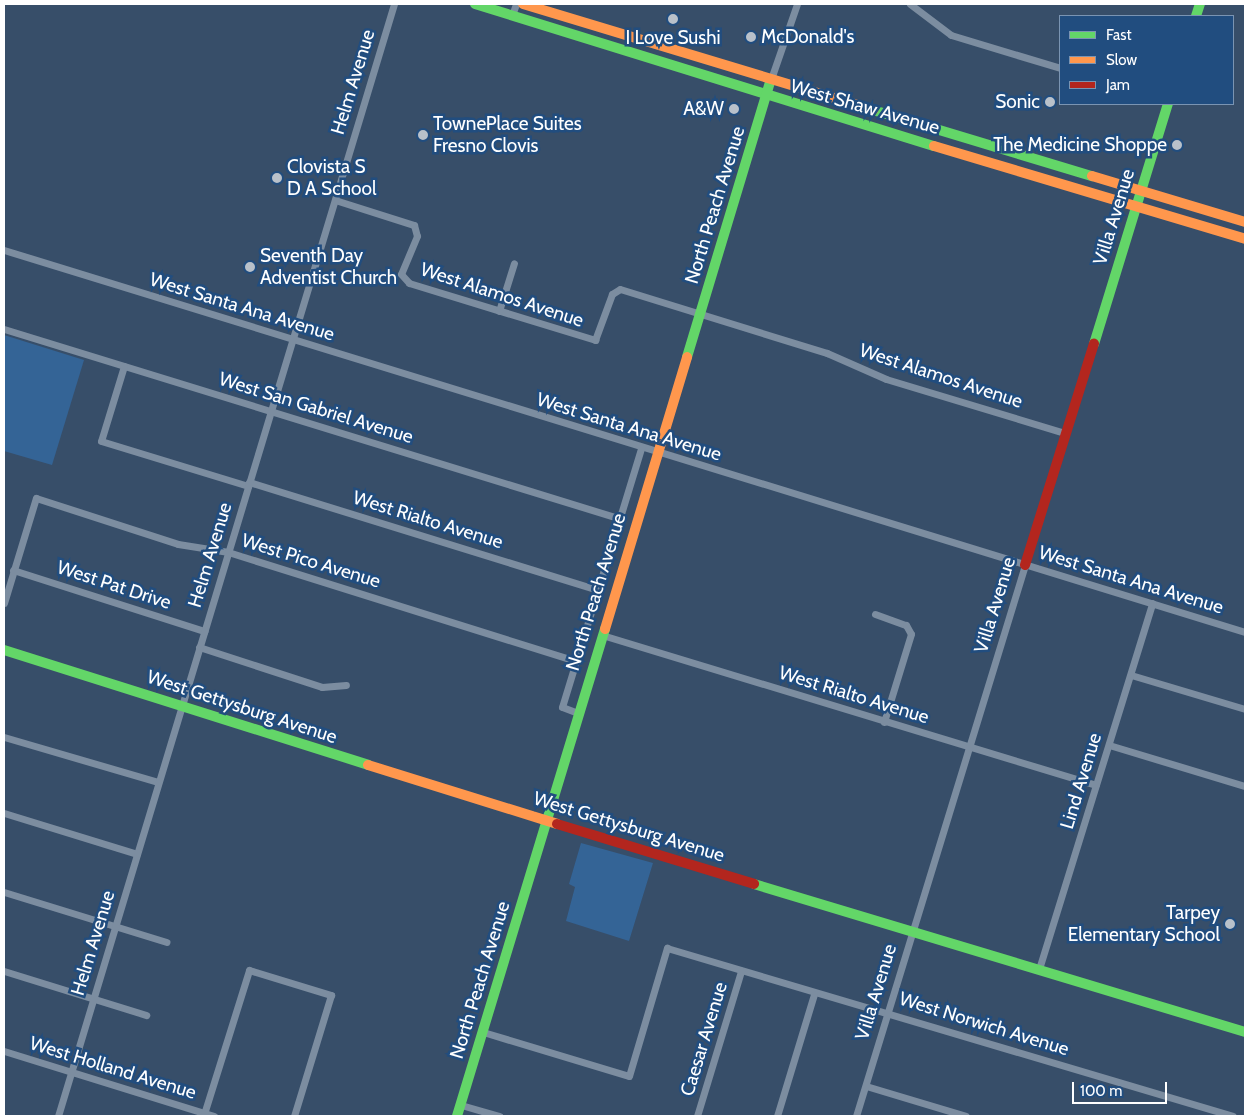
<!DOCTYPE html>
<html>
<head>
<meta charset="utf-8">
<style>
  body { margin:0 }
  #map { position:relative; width:1249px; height:1120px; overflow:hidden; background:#374e69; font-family:Cabin,sans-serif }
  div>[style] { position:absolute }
  .green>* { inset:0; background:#346496 }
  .street>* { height:7px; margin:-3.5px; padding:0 3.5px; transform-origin:3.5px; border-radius:3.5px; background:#7c8da0 }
  .fast>* { height:10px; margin:-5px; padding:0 5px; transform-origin:5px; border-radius:5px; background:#63d668 }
  .slow>* { height:10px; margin:-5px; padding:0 5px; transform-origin:5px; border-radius:5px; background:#ff974d }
  .jam>* { height:10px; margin:-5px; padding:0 5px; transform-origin:5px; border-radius:5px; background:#b3261e }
  .dots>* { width:14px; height:14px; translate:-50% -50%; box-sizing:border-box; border:2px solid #214d7f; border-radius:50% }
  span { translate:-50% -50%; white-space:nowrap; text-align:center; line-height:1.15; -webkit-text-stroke:5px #214d7f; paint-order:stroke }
  .poi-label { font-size:19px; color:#fff }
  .left { translate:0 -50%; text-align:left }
  .right { translate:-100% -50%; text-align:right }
  .street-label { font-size:19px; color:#fff }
  .frame { position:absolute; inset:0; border:5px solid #fff; pointer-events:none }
  .legend { position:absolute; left:1059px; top:15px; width:175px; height:90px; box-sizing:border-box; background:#214d7f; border:1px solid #7a94b2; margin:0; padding:6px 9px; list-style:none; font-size:15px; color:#fff }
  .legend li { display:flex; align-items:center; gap:10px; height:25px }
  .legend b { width:25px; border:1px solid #7a94b2 }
  .scale { position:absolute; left:1072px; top:1082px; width:95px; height:22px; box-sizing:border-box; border:2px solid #fff; border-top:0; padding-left:6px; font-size:15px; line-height:18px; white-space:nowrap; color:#fff; -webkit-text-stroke:4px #214d7f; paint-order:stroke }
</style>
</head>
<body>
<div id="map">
  <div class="green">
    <i style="clip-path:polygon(4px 335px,84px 360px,52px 465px,4px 451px)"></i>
    <i style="clip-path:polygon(581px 843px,653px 863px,629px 941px,566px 921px,575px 887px,569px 884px)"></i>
  </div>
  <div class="street">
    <i style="left:910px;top:4px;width:51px;rotate:37.1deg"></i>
    <i style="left:951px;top:35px;width:114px;rotate:16.8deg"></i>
    <i style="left:512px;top:15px;width:12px;rotate:-70deg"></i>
    <i style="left:771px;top:79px;width:79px;rotate:-70.9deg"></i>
    <i style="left:335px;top:200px;width:83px;rotate:17.6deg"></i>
    <i style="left:414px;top:225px;width:11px;rotate:75deg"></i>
    <i style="left:417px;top:236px;width:41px;rotate:112.8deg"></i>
    <i style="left:401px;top:274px;width:12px;rotate:48deg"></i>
    <i style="left:409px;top:283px;width:195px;rotate:17deg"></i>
    <i style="left:595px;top:340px;width:49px;rotate:-69.7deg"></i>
    <i style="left:612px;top:294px;width:9px;rotate:-32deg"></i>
    <i style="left:620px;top:289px;width:217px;rotate:17.2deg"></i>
    <i style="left:827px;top:353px;width:64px;rotate:23.8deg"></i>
    <i style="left:886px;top:379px;width:187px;rotate:16.8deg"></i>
    <i style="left:4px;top:250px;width:1298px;rotate:17.11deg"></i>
    <i style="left:499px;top:311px;width:50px;rotate:-72.6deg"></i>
    <i style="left:4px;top:329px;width:642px;rotate:17.11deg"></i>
    <i style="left:124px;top:366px;width:78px;rotate:107deg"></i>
    <i style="left:101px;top:441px;width:154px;rotate:17deg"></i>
    <i style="left:249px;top:482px;width:365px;rotate:17.2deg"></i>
    <i style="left:13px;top:570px;width:201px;rotate:17.7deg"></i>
    <i style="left:4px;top:603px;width:110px;rotate:-73.1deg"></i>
    <i style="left:36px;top:498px;width:149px;rotate:17.9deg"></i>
    <i style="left:178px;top:544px;width:51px;rotate:9.1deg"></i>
    <i style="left:228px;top:552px;width:365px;rotate:17.4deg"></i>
    <i style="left:875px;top:614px;width:33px;rotate:20deg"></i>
    <i style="left:906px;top:625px;width:10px;rotate:61deg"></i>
    <i style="left:911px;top:634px;width:92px;rotate:107.1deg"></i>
    <i style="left:602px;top:635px;width:516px;rotate:16.89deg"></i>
    <i style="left:199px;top:647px;width:129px;rotate:18deg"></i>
    <i style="left:322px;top:687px;width:24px;rotate:-5deg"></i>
    <i style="left:1131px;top:675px;width:119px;rotate:16.6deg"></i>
    <i style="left:578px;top:713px;width:17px;rotate:-159deg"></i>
    <i style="left:562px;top:707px;width:271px;rotate:-73deg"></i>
    <i style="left:4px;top:737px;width:160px;rotate:16.3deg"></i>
    <i style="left:1109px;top:745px;width:142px;rotate:16.8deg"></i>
    <i style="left:4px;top:813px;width:139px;rotate:17.1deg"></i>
    <i style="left:4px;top:892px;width:170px;rotate:17.1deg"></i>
    <i style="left:1039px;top:969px;width:383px;rotate:-72.8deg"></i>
    <i style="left:4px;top:971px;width:149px;rotate:17.2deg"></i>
    <i style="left:483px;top:1032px;width:152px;rotate:16.8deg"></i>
    <i style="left:629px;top:1076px;width:134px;rotate:-73.5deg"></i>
    <i style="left:667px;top:948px;width:590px;rotate:16.53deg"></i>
    <i style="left:4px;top:1051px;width:220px;rotate:17.2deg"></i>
    <i style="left:866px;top:1086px;width:104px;rotate:16.7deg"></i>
    <i style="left:461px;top:1105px;width:40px;rotate:16deg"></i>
    <i style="left:204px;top:1114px;width:151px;rotate:-72.6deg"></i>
    <i style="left:249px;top:970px;width:86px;rotate:17deg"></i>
    <i style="left:331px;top:995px;width:127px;rotate:107deg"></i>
    <i style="left:58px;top:1116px;width:1162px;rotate:-73.19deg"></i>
    <i style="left:697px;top:1116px;width:152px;rotate:-73.1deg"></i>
    <i style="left:777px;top:1116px;width:127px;rotate:-73.1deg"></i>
    <i style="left:856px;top:1116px;width:576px;rotate:-72.95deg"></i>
  </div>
  <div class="fast">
    <i style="left:475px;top:4px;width:480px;rotate:17.2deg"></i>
    <i style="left:1196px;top:16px;width:13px;rotate:-72deg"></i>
    <i style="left:873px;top:110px;width:229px;rotate:16.8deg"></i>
    <i style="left:1094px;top:344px;width:251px;rotate:-72.9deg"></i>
    <i style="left:687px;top:357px;width:290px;rotate:-73.2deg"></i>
    <i style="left:4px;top:650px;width:382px;rotate:17.5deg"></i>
    <i style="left:754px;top:884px;width:513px;rotate:16.77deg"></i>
    <i style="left:457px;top:1116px;width:509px;rotate:-73.1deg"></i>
  </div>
  <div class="slow">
    <i style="left:523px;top:4px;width:366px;rotate:16.8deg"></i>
    <i style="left:934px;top:146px;width:325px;rotate:16.6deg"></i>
    <i style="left:1092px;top:176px;width:160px;rotate:16.7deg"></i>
    <i style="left:605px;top:629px;width:284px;rotate:-73.2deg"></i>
    <i style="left:368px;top:765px;width:198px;rotate:17.3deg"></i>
  </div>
  <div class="jam">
    <i style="left:1025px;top:565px;width:232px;rotate:-72.7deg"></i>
    <i style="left:557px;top:824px;width:206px;rotate:16.9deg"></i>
  </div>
  <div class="dots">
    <i style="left:673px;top:19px;background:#b9c1ca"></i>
    <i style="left:751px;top:37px;background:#b9c1ca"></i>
    <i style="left:1050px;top:102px;background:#b9c1ca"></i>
    <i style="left:734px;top:109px;background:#b9c1ca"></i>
    <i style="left:423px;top:135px;background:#b9c1ca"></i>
    <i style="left:1177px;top:145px;background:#b9c1ca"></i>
    <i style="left:277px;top:178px;background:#b9c1ca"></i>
    <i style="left:250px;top:267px;background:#b9c1ca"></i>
    <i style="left:1230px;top:924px;background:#b9c1ca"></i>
  </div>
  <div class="poi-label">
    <span class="left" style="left:761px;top:37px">McDonald's</span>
    <span style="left:673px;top:38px">I Love Sushi</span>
    <span class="right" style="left:1040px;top:102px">Sonic</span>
    <span class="right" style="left:724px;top:109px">A&amp;W</span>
    <span class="left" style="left:433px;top:135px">TownePlace Suites<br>Fresno Clovis</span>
    <span class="right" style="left:1167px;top:145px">The Medicine Shoppe</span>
    <span class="left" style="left:287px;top:178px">Clovista S<br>D A School</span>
    <span class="left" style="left:260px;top:267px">Seventh Day<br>Adventist Church</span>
    <span class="right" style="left:1220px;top:924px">Tarpey<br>Elementary School</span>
  </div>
  <div class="street-label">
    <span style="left:353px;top:82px;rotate:-73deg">Helm Avenue</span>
    <span style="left:865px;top:107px;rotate:16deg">West Shaw Avenue</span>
    <span style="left:715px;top:205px;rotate:-73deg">North Peach Avenue</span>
    <span style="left:1114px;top:217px;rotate:-73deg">Villa Avenue</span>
    <span style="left:502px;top:295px;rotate:18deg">West Alamos Avenue</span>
    <span style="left:242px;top:307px;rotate:17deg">West Santa Ana Avenue</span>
    <span style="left:941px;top:376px;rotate:18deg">West Alamos Avenue</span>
    <span style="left:316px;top:408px;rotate:17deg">West San Gabriel Avenue</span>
    <span style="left:629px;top:427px;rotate:17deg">West Santa Ana Avenue</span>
    <span style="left:428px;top:520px;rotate:17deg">West Rialto Avenue</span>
    <span style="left:210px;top:555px;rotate:-73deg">Helm Avenue</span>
    <span style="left:311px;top:561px;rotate:17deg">West Pico Avenue</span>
    <span style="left:1131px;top:580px;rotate:17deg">West Santa Ana Avenue</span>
    <span style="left:114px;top:585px;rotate:18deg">West Pat Drive</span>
    <span style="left:596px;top:592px;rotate:-73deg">North Peach Avenue</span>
    <span style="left:995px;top:605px;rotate:-73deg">Villa Avenue</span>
    <span style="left:854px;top:695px;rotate:17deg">West Rialto Avenue</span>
    <span style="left:242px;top:707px;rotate:18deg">West Gettysburg Avenue</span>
    <span style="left:1081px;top:781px;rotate:-73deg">Lind Avenue</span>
    <span style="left:629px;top:827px;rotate:17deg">West Gettysburg Avenue</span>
    <span style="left:93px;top:943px;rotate:-73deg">Helm Avenue</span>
    <span style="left:480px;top:980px;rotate:-73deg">North Peach Avenue</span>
    <span style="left:876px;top:992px;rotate:-73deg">Villa Avenue</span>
    <span style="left:984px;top:1024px;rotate:17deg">West Norwich Avenue</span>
    <span style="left:704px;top:1039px;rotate:-73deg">Caesar Avenue</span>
    <span style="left:113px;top:1068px;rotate:17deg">West Holland Avenue</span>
  </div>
  <div class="frame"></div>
  <ul class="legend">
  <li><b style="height:6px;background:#63d668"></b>Fast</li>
  <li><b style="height:6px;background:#ff974d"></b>Slow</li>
  <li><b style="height:6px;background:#b3261e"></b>Jam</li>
  </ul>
  <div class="scale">100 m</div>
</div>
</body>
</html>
